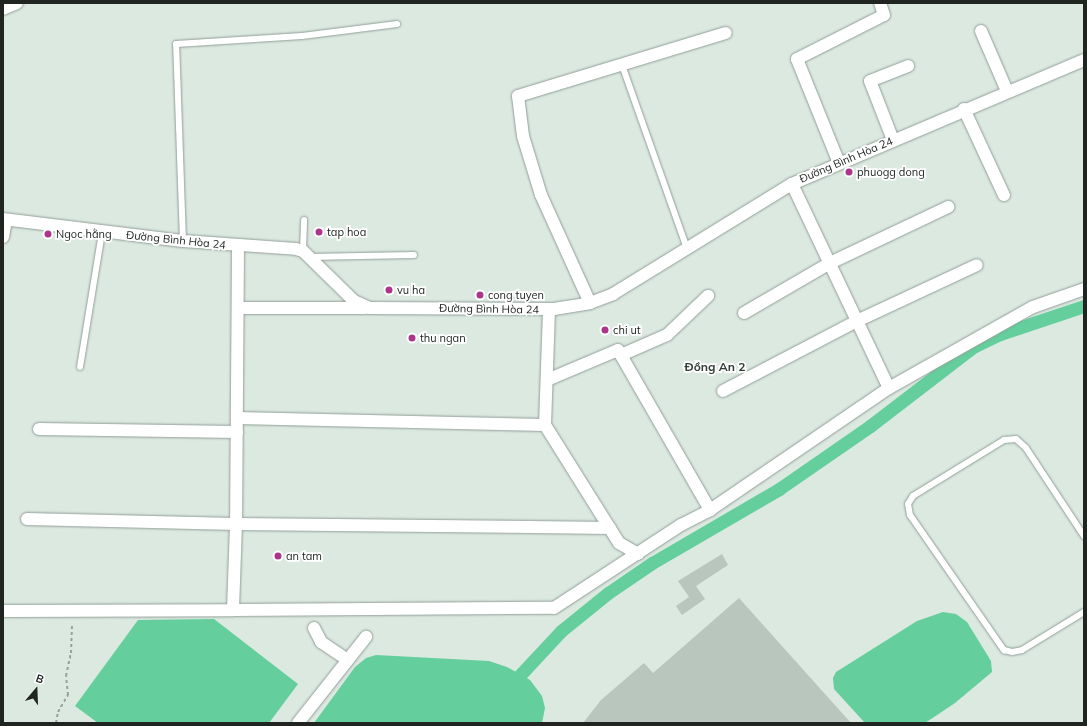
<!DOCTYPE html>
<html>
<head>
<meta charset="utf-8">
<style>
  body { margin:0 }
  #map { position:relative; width:1087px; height:726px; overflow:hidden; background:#dbe9e1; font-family:Mulish,sans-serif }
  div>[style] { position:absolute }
  .water>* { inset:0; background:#64ce9c }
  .canal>* { height:13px; margin:-6.5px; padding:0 6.5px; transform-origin:6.5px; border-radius:6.5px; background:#64ce9c }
  .building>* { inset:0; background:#b8c6be }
  .path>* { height:2px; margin-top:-1px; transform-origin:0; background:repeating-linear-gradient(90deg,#97a29c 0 3px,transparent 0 6px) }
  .roads { filter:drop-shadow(0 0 1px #919e97) drop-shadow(0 0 1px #919e97) }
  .service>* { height:6px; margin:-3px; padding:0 3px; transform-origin:3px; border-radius:3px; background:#fff }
  .minor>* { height:12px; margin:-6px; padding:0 6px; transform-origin:6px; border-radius:6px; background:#fff }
  .dots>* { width:11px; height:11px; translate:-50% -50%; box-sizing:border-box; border:2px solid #fff; border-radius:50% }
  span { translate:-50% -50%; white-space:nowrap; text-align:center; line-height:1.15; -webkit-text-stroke:3.5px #fff; paint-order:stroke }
  .street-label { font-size:11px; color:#202522 }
  .poi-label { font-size:11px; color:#202522 }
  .left { translate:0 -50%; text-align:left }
  .neighbourhood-label { font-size:12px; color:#313d36; font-weight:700 }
  .frame { position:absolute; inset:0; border:4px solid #202522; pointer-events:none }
  .north { position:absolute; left:16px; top:670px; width:40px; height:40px; -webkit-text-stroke:3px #fff; paint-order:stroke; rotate:19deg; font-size:11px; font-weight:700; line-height:16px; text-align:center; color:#202522 }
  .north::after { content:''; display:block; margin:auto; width:14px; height:18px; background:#202522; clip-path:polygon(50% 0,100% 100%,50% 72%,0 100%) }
</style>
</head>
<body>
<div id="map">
  <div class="water">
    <i style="clip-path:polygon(943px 612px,956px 614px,967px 622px,991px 661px,992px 672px,955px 703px,925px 723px,865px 723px,834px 689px,833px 678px,836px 672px,917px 621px)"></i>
    <i style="clip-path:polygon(214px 619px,298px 684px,269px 723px,98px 723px,75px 706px,138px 620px)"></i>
    <i style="clip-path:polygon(376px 655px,489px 661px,507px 667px,530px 680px,542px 696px,545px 708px,542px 723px,314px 723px,355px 667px,366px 658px)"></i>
  </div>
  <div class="canal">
    <i style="left:520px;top:675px;width:60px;rotate:-47deg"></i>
    <i style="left:561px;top:631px;width:60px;rotate:-39deg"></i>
    <i style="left:608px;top:593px;width:53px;rotate:-34.3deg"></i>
    <i style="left:652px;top:563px;width:147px;rotate:-30.2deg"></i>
    <i style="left:779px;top:489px;width:111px;rotate:-34.7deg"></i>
    <i style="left:870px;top:426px;width:130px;rotate:-37.5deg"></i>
    <i style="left:973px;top:347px;width:30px;rotate:-26deg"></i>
    <i style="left:1000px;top:334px;width:89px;rotate:-18.4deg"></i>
  </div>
  <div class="building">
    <i style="clip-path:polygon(722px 554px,728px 565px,696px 586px,705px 599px,682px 615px,676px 606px,689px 597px,678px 581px)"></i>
    <i style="clip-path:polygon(739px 598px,851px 723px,583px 723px,601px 700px,644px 663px,653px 673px)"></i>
  </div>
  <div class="path">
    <i style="left:56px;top:723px;width:11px;rotate:-80deg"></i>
    <i style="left:58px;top:712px;width:20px;rotate:-60deg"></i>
    <i style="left:68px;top:695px;width:19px;rotate:-96deg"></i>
    <i style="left:66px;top:676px;width:24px;rotate:-78deg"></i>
    <i style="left:71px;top:653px;width:30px;rotate:-88deg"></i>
  </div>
  <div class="roads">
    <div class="service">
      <i style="left:622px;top:65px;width:195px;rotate:70.5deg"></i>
      <i style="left:183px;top:241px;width:197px;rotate:-92deg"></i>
      <i style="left:176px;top:44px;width:126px;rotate:-3.6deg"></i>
      <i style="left:302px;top:36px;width:96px;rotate:-7.2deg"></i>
      <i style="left:303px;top:251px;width:31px;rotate:-88deg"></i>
      <i style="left:309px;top:257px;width:105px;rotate:-1.1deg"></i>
      <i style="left:80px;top:367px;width:137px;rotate:-80.7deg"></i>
      <i style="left:1084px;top:536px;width:105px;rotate:-123.4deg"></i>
      <i style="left:1026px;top:448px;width:13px;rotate:-138deg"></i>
      <i style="left:1016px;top:439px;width:12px;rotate:175deg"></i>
      <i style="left:1004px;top:440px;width:107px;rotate:148.4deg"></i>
      <i style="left:913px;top:496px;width:9px;rotate:122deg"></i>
      <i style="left:908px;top:504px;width:11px;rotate:80deg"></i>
      <i style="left:910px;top:515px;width:165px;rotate:55.2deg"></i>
      <i style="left:1004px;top:650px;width:8px;rotate:14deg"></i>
      <i style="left:1012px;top:652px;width:10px;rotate:-11deg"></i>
      <i style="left:1022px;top:650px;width:73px;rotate:-31.5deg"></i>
    </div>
    <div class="minor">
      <i style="left:3px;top:9px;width:15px;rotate:-23deg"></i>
      <i style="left:981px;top:31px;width:65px;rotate:66.6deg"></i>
      <i style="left:964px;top:109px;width:95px;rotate:65.1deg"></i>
      <i style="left:893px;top:140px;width:63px;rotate:-111.3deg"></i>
      <i style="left:870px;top:81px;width:41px;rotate:-21.5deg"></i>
      <i style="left:839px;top:163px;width:112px;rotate:-112deg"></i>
      <i style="left:797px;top:59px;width:97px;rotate:-26.8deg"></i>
      <i style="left:884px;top:15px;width:13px;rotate:-108deg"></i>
      <i style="left:792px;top:184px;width:226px;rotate:64.6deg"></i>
      <i style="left:3px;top:219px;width:181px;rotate:7deg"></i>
      <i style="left:183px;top:241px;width:113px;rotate:4deg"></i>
      <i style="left:296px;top:249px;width:7px;rotate:16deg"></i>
      <i style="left:303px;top:251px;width:71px;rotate:44.4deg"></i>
      <i style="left:354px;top:301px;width:17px;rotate:24deg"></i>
      <i style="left:370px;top:308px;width:184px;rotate:0.3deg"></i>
      <i style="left:554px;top:309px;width:36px;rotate:-9deg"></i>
      <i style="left:590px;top:303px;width:25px;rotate:-21deg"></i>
      <i style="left:613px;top:294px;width:210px;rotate:-31.6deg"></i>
      <i style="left:792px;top:184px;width:317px;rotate:-23deg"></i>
      <i style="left:3px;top:237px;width:17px;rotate:-80deg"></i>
      <i style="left:238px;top:246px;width:278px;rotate:90.4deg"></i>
      <i style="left:236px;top:524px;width:86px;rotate:92deg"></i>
      <i style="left:233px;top:610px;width:321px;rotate:-0.4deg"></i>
      <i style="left:554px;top:608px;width:152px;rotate:-33.2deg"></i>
      <i style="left:681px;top:525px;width:33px;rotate:-27deg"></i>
      <i style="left:710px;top:510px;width:217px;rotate:-34.3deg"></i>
      <i style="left:889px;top:388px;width:165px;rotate:-29.4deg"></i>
      <i style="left:1033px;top:307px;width:54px;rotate:-19.4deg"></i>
      <i style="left:590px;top:303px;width:119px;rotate:-114.4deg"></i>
      <i style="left:541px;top:195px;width:62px;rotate:-107deg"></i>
      <i style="left:523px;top:136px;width:40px;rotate:-97.1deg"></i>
      <i style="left:518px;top:96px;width:217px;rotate:-16.9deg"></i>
      <i style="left:238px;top:308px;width:127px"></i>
      <i style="left:744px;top:313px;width:99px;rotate:-30.2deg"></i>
      <i style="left:830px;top:263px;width:131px;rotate:-25.4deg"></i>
      <i style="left:621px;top:355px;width:50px;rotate:-23.5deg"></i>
      <i style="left:667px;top:335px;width:57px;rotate:-43.6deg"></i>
      <i style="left:547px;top:380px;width:77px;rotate:-22.9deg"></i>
      <i style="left:618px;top:350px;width:185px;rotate:60.1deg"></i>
      <i style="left:723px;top:391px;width:151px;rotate:-27.6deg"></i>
      <i style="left:857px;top:321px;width:132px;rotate:-25deg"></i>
      <i style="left:237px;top:418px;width:308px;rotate:1.3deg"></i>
      <i style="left:545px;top:425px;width:116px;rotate:-88deg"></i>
      <i style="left:545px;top:425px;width:139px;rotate:57.9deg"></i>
      <i style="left:619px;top:543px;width:22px;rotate:30deg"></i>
      <i style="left:39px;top:429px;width:198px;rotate:0.9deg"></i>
      <i style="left:27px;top:519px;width:209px;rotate:1.4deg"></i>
      <i style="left:236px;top:524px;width:374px;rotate:0.6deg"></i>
      <i style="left:3px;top:611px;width:230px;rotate:-0.2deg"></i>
      <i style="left:314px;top:628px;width:16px;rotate:63deg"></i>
      <i style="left:321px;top:642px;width:32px;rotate:34deg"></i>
      <i style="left:298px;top:723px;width:110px;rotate:-51.7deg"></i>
    </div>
  </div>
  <div class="dots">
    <i style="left:849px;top:172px;background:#ac358b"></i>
    <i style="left:319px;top:232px;background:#ac358b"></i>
    <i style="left:48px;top:234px;background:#ac358b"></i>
    <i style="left:389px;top:290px;background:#ac358b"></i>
    <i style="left:480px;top:295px;background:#ac358b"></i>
    <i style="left:605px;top:330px;background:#ac358b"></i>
    <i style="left:412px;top:338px;background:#ac358b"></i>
    <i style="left:278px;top:556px;background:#ac358b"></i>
  </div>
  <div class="street-label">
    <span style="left:846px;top:160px;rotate:-23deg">Đường Bình Hòa 24</span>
    <span style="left:176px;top:240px;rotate:6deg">Đường Bình Hòa 24</span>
    <span style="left:489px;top:309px;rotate:1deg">Đường Bình Hòa 24</span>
  </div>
  <div class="poi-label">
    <span class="left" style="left:857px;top:172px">phuogg dong</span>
    <span class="left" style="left:327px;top:232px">tap hoa</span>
    <span class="left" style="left:56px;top:234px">Ngoc hằng</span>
    <span class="left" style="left:397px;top:290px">vu ha</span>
    <span class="left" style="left:488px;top:295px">cong tuyen</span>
    <span class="left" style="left:613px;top:330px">chi ut</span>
    <span class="left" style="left:420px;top:338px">thu ngan</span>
    <span class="left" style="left:286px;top:556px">an tam</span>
  </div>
  <div class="neighbourhood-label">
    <span style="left:715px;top:367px">Đồng An 2</span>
  </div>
  <div class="frame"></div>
  <div class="north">B</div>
</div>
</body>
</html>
